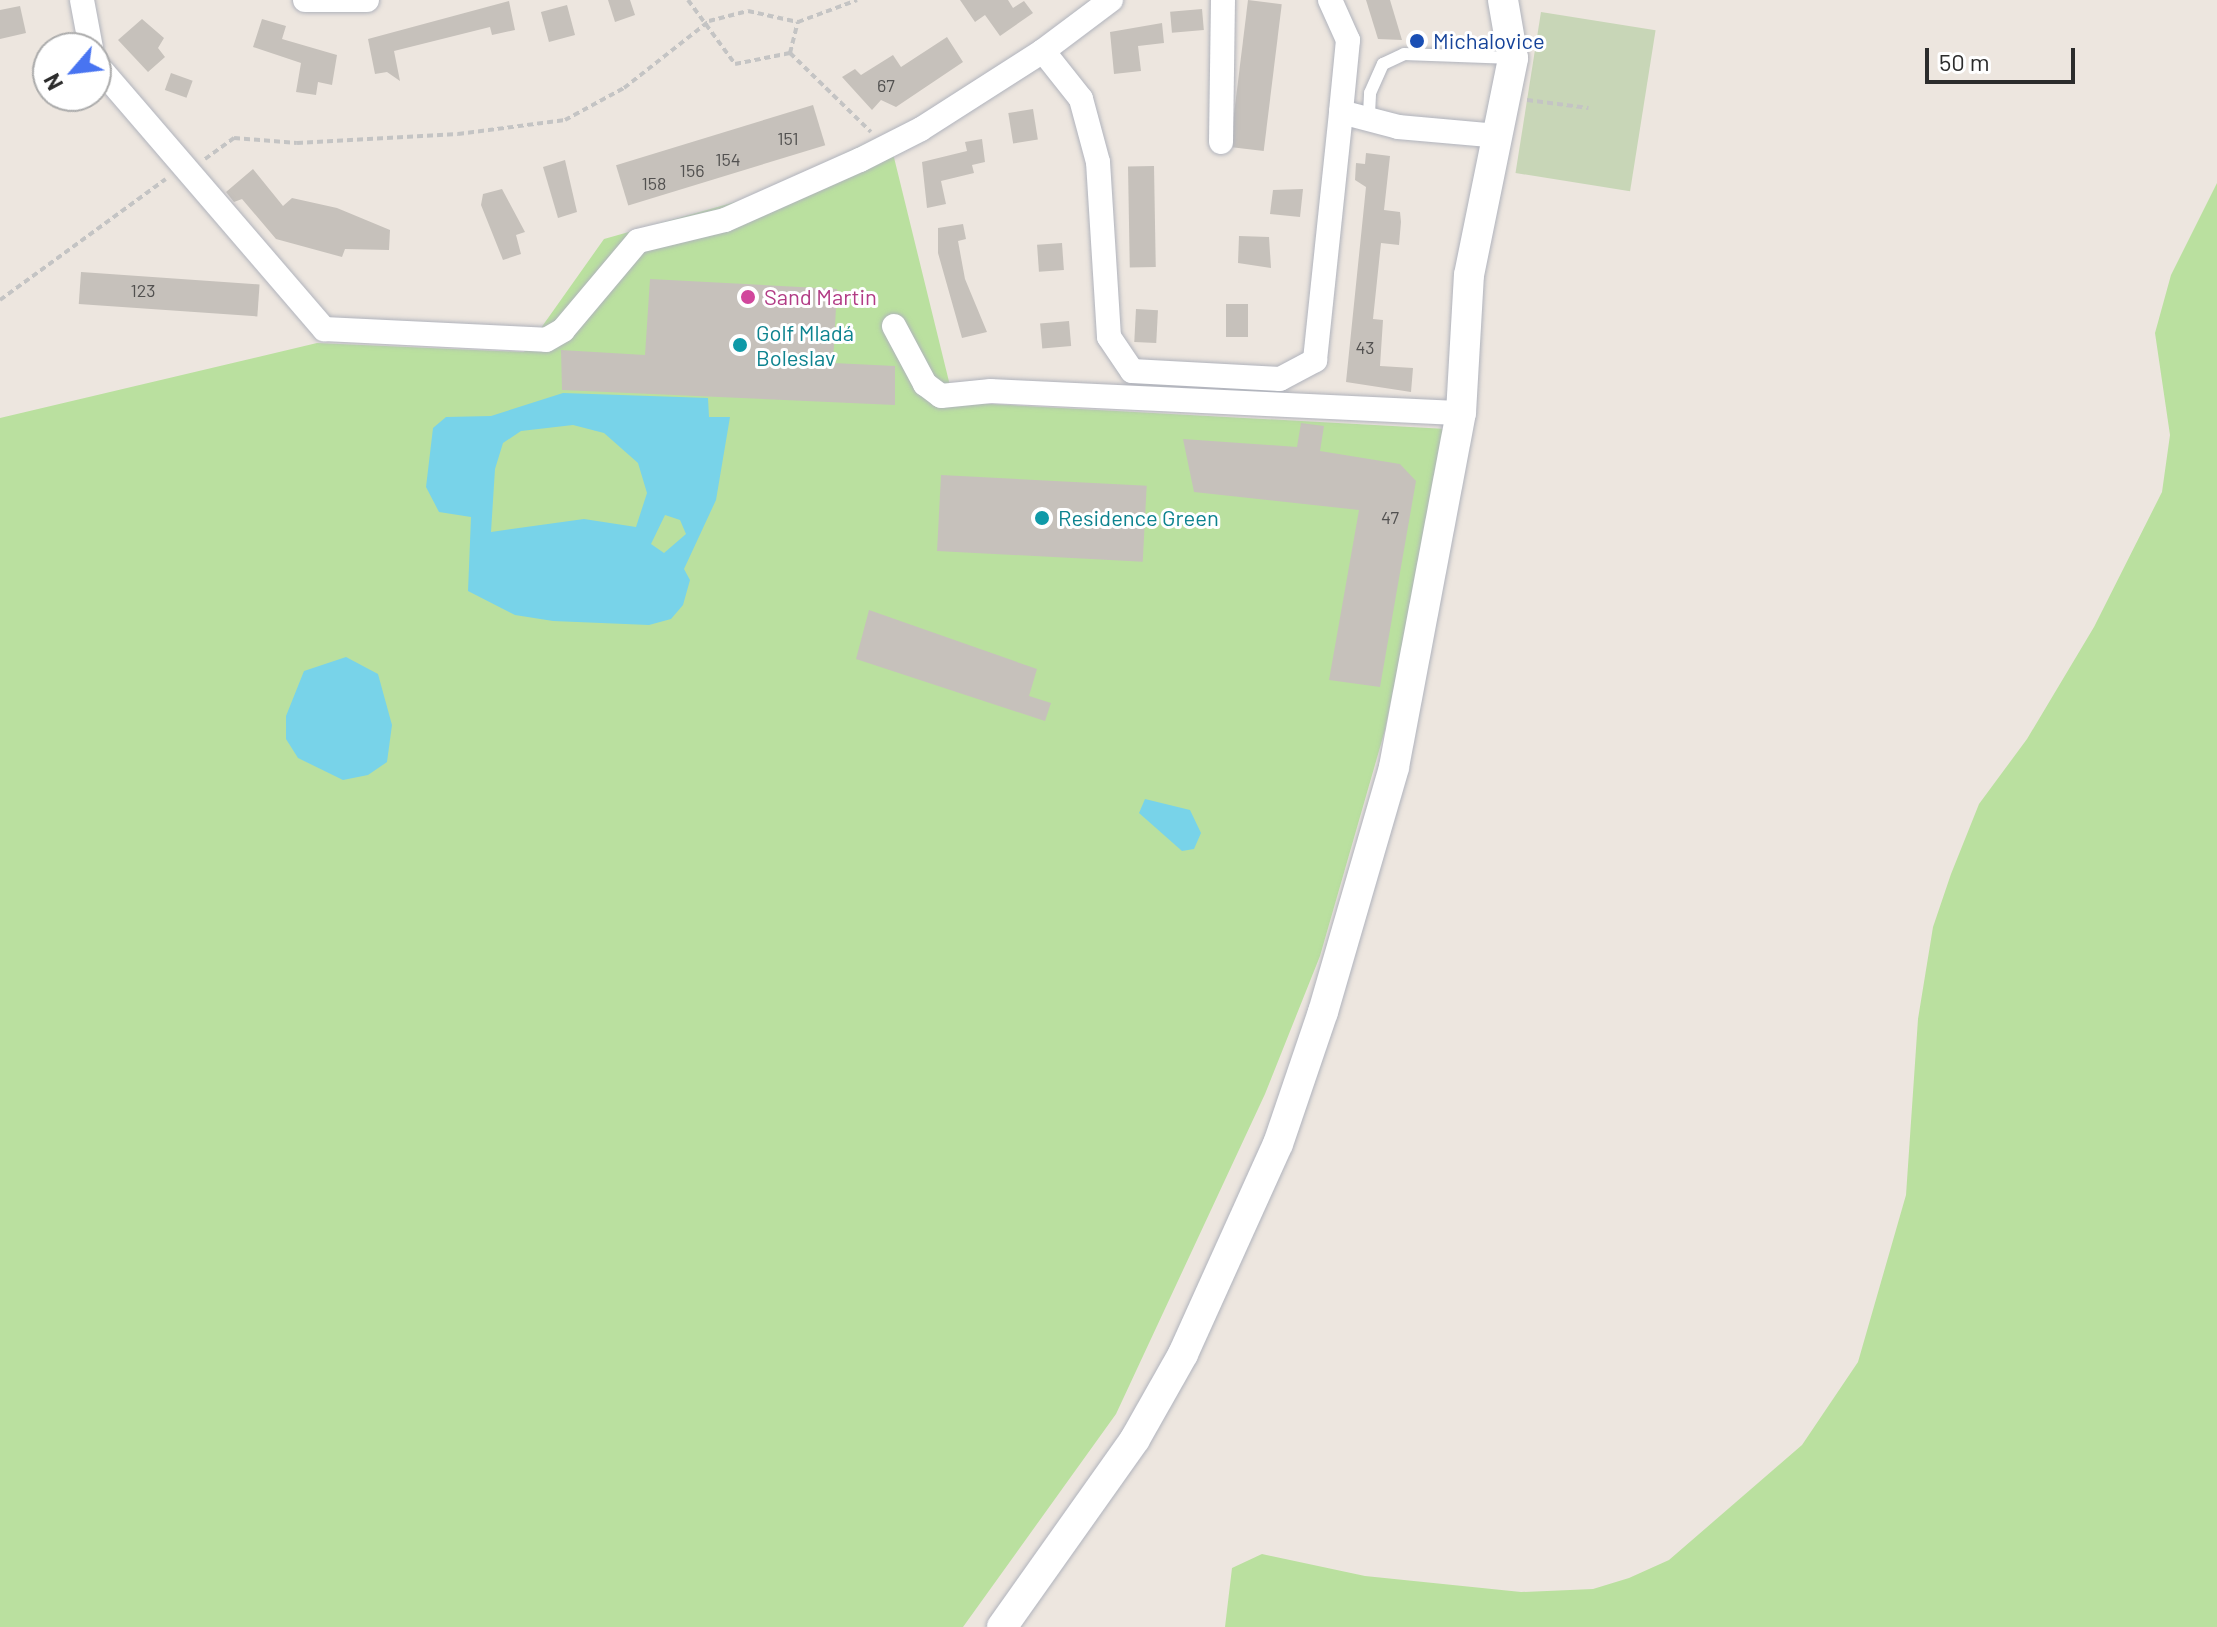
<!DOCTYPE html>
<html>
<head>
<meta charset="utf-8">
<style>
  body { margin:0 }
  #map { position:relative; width:2217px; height:1627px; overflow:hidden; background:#ede6df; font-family:Barlow,sans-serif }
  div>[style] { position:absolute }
  .green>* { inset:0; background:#bae09f }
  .cemetery>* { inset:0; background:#c8d6b7; transform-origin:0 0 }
  .water>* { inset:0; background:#78d3e9 }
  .building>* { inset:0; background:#c6c1bb; transform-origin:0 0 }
  .path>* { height:4px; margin-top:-2px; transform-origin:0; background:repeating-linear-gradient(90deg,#c4c4c4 0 6px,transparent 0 10px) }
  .roads { filter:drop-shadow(0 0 2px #b0b3bc) drop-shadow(0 0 2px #b0b3bc) }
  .service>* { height:12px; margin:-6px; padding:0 6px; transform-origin:6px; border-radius:6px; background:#fff }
  .minor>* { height:24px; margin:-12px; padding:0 12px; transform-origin:12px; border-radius:12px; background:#fff }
  .tertiary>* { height:30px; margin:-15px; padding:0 15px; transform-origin:15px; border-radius:15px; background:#fff }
  .dots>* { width:22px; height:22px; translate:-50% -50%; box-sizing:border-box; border:4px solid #fff; border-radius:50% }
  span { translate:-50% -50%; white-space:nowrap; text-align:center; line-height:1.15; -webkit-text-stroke:6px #fff; paint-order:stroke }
  .number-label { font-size:18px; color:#525150 }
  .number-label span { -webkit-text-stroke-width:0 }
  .transit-label { font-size:22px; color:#164399 }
  .left { translate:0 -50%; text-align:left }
  .hotel-label { font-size:22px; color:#b23c85 }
  .culture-label { font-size:22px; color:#0d838f }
  .north { position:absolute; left:32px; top:32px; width:80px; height:80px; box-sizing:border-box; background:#fff; border:2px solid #ababab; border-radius:50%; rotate:242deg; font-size:22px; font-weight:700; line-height:32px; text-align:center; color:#2c2c2c }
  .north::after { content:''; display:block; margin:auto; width:28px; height:36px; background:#4874f1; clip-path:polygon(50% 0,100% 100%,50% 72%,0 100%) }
  .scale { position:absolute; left:1925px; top:48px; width:150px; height:36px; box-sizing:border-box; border:4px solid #2c2c2c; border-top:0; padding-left:10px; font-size:24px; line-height:28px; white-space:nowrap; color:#2c2c2c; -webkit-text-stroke:6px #fff; paint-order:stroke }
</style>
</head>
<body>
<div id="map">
  <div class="green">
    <i style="clip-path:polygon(888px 133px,954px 402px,1447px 429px,1385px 730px,1320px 956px,1265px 1094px,1116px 1414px,963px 1627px,0 1627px,0 418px,317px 343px,524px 352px,604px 239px,753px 197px)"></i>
    <i style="clip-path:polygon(2217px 183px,2217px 1627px,1225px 1627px,1232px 1568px,1262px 1554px,1365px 1576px,1521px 1592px,1593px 1589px,1629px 1578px,1669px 1560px,1802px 1445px,1858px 1362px,1906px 1195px,1918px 1019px,1933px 927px,1951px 874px,1979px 804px,2027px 739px,2094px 627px,2162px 492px,2170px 435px,2155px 333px,2171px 275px)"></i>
  </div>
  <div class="cemetery">
    <i style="left:1541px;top:12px;width:116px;height:163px;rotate:9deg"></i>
  </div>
  <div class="water">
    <i style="clip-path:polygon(evenodd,563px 393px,708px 398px,709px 417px,730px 417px,716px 500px,684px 569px,690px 580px,683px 605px,671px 619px,649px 625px,553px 621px,515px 615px,468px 591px,471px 517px,439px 512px,426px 487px,433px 428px,446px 417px,491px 416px,563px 393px,573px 425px,604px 433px,638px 463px,647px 493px,636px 527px,584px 519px,491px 532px,495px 469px,503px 443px,521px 431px,573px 425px,563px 393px,665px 515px,680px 520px,686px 534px,664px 553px,651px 544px,665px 515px)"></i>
    <i style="clip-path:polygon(346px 657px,378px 674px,392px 725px,387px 762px,368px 775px,343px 780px,298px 758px,286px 739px,286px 716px,304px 671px)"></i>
    <i style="clip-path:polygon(1145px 799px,1190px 810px,1201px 833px,1194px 849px,1182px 851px,1139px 813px)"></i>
  </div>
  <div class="building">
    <i style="clip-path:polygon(608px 0,630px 0,635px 15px,615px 22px)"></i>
    <i style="clip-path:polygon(960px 0,1008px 0,1013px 8px,1024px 1px,1033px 13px,1000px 36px,985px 15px,975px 22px)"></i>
    <i style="left:1248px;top:0;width:34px;height:148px;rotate:7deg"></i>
    <i style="clip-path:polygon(1366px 0,1390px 0,1402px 40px,1378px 39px)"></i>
    <i style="clip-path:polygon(509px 1px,515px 30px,492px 35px,490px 27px,394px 51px,400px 81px,387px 72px,375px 74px,368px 39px)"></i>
    <i style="left:567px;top:5px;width:31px;height:27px;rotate:75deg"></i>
    <i style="clip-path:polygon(20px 6px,26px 33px,0 39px,0 10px)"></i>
    <i style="left:1202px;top:9px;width:21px;height:32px;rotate:85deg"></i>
    <i style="clip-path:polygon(142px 19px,164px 38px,158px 48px,165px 57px,148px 72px,118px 40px)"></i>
    <i style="clip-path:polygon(262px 19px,286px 26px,282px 39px,337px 55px,332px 85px,318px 82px,316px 95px,296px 92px,301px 63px,253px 47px)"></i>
    <i style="clip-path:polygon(1162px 23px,1164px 43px,1138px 46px,1141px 71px,1114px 74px,1110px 32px)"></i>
    <i style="clip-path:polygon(947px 37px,963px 62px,896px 107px,881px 100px,872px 110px,842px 77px,855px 69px,861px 75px,893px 55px,901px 67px)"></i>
    <i style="left:171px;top:73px;width:23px;height:18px;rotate:20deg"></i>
    <i style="left:813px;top:105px;width:42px;height:206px;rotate:73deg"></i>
    <i style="left:1033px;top:109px;width:31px;height:25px;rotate:81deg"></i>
    <i style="clip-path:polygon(982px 139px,985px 162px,972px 165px,974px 173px,941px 181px,946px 204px,927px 208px,922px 162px,967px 151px,965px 142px)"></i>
    <i style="clip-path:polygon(1366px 153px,1390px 156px,1384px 210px,1400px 212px,1401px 222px,1399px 245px,1381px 243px,1373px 319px,1383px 320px,1380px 366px,1413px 368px,1411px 392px,1346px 382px,1366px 187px,1355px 180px,1356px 163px,1365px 164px)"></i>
    <i style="clip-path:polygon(565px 160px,577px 212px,558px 218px,543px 167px)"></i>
    <i style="left:1154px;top:166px;width:101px;height:26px;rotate:89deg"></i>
    <i style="clip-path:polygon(253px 169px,283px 206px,292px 198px,337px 208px,390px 230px,389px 250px,345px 249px,342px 257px,276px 239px,242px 199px,234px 202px,226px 192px)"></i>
    <i style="clip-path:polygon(502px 189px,525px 232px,516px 235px,521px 254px,503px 260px,481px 205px,483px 194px)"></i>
    <i style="clip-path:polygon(1303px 189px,1300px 217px,1270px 214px,1273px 190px)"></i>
    <i style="clip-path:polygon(963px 224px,966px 239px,958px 241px,965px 279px,987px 332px,962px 338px,938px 253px,938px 228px)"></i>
    <i style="clip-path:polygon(1239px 236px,1269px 237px,1271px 268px,1238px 263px)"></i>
    <i style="left:1062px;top:243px;width:27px;height:25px;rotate:86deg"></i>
    <i style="left:81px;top:272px;width:179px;height:32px;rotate:4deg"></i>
    <i style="clip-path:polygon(650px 279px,837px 289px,833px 363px,895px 366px,895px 405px,562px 390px,561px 350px,645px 355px)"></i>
    <i style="left:1226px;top:304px;width:22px;height:33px"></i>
    <i style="left:1136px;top:309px;width:22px;height:33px;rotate:3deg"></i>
    <i style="left:1069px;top:321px;width:25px;height:29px;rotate:85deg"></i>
    <i style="clip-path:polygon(1301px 423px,1324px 426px,1320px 451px,1400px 464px,1416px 481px,1380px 687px,1329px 680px,1359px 510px,1194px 492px,1183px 439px,1297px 447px)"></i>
    <i style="left:941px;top:475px;width:206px;height:76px;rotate:3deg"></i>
    <i style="clip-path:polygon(869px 610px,1037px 669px,1029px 696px,1051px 703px,1045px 721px,856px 659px)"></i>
  </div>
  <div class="path">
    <i style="left:688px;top:0;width:79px;rotate:53.7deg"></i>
    <i style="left:735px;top:64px;width:56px;rotate:-11.3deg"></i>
    <i style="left:790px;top:53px;width:113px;rotate:44.3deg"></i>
    <i style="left:790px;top:53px;width:32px;rotate:-76deg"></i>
    <i style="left:1527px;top:100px;width:62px;rotate:7.5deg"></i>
    <i style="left:205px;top:159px;width:36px;rotate:-36deg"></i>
    <i style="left:234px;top:138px;width:63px;rotate:4.5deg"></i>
    <i style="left:297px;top:143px;width:161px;rotate:-3.2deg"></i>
    <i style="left:458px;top:134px;width:108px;rotate:-7.5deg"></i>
    <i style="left:565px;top:120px;width:67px;rotate:-28.5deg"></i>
    <i style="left:624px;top:88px;width:108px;rotate:-38.2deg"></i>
    <i style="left:709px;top:21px;width:40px;rotate:-14.4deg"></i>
    <i style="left:748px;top:11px;width:51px;rotate:12.4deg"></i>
    <i style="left:798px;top:22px;width:63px;rotate:-20.4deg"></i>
    <i style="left:0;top:300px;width:205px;rotate:-36.1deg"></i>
  </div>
  <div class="roads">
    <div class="service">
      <i style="left:1369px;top:114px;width:21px;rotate:-87deg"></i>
      <i style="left:1370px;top:93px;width:32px;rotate:-66deg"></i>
      <i style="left:1383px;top:64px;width:23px;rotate:-25deg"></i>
      <i style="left:1404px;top:54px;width:109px;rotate:2.1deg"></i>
    </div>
    <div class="minor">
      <i style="left:82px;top:0;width:49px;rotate:79.4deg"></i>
      <i style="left:305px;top:0;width:62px"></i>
      <i style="left:1330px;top:0;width:44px;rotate:65.8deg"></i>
      <i style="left:1348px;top:40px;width:72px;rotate:95.6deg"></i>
      <i style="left:1043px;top:51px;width:85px;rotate:-36.9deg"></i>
      <i style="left:96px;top:64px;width:350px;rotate:49.3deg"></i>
      <i style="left:324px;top:329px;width:222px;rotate:2.8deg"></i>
      <i style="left:546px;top:340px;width:20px;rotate:-30deg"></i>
      <i style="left:563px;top:330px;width:116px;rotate:-49.9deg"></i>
      <i style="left:638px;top:241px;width:89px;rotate:-13.6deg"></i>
      <i style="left:725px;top:220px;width:148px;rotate:-24deg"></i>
      <i style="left:860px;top:160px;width:68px;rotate:-26.9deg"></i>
      <i style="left:921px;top:129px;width:145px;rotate:-32.6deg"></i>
      <i style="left:1043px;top:51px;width:61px;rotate:51.6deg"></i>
      <i style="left:1081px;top:99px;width:65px;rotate:74.9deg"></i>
      <i style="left:1098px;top:162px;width:175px;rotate:86.4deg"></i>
      <i style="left:1109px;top:337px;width:41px;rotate:55.9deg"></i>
      <i style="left:1132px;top:371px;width:148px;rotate:3.1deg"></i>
      <i style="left:1280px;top:379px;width:40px;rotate:-28deg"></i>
      <i style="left:1315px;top:360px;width:249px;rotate:-84deg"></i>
      <i style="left:1341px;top:112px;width:59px;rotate:14.7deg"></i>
      <i style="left:1398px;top:127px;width:100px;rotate:5.1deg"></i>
      <i style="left:1221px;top:142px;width:142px;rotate:-89.2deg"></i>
      <i style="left:894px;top:326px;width:66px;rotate:61.9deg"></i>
      <i style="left:925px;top:384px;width:20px;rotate:37deg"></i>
      <i style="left:941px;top:396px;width:50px;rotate:-5.7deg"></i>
      <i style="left:991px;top:391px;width:471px;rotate:2.7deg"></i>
    </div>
    <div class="tertiary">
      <i style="left:1002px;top:1627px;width:230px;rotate:-54.7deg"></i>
      <i style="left:1135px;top:1439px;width:98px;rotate:-60.5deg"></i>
      <i style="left:1183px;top:1354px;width:230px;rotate:-65.7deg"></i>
      <i style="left:1278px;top:1144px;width:139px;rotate:-71.2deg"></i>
      <i style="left:1323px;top:1012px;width:255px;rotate:-73.8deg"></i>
      <i style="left:1394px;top:767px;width:360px;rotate:-79.3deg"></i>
      <i style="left:1461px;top:413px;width:138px;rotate:-86.7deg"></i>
      <i style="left:1469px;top:275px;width:221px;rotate:-78.5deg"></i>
      <i style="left:1513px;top:58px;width:59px;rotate:-99.8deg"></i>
    </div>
  </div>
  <div class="dots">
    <i style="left:1417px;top:41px;background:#1a4fb4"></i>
    <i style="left:748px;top:297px;background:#d1479c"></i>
    <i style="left:740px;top:345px;background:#0f9aa8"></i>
    <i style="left:1042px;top:518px;background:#0f9aa8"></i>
  </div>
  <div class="number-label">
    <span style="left:886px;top:85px">67</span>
    <span style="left:788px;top:138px">151</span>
    <span style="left:728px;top:159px">154</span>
    <span style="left:692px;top:170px">156</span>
    <span style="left:654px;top:183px">158</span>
    <span style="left:143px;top:290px">123</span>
    <span style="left:1365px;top:347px">43</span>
    <span style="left:1390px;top:517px">47</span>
  </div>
  <div class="transit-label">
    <span class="left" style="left:1433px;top:41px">Michalovice</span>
  </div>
  <div class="hotel-label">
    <span class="left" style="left:764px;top:297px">Sand Martin</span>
  </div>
  <div class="culture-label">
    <span class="left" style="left:756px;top:345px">Golf Mladá<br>Boleslav</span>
    <span class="left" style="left:1058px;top:518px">Residence Green</span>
  </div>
  <div class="north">N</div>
  <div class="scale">50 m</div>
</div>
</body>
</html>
